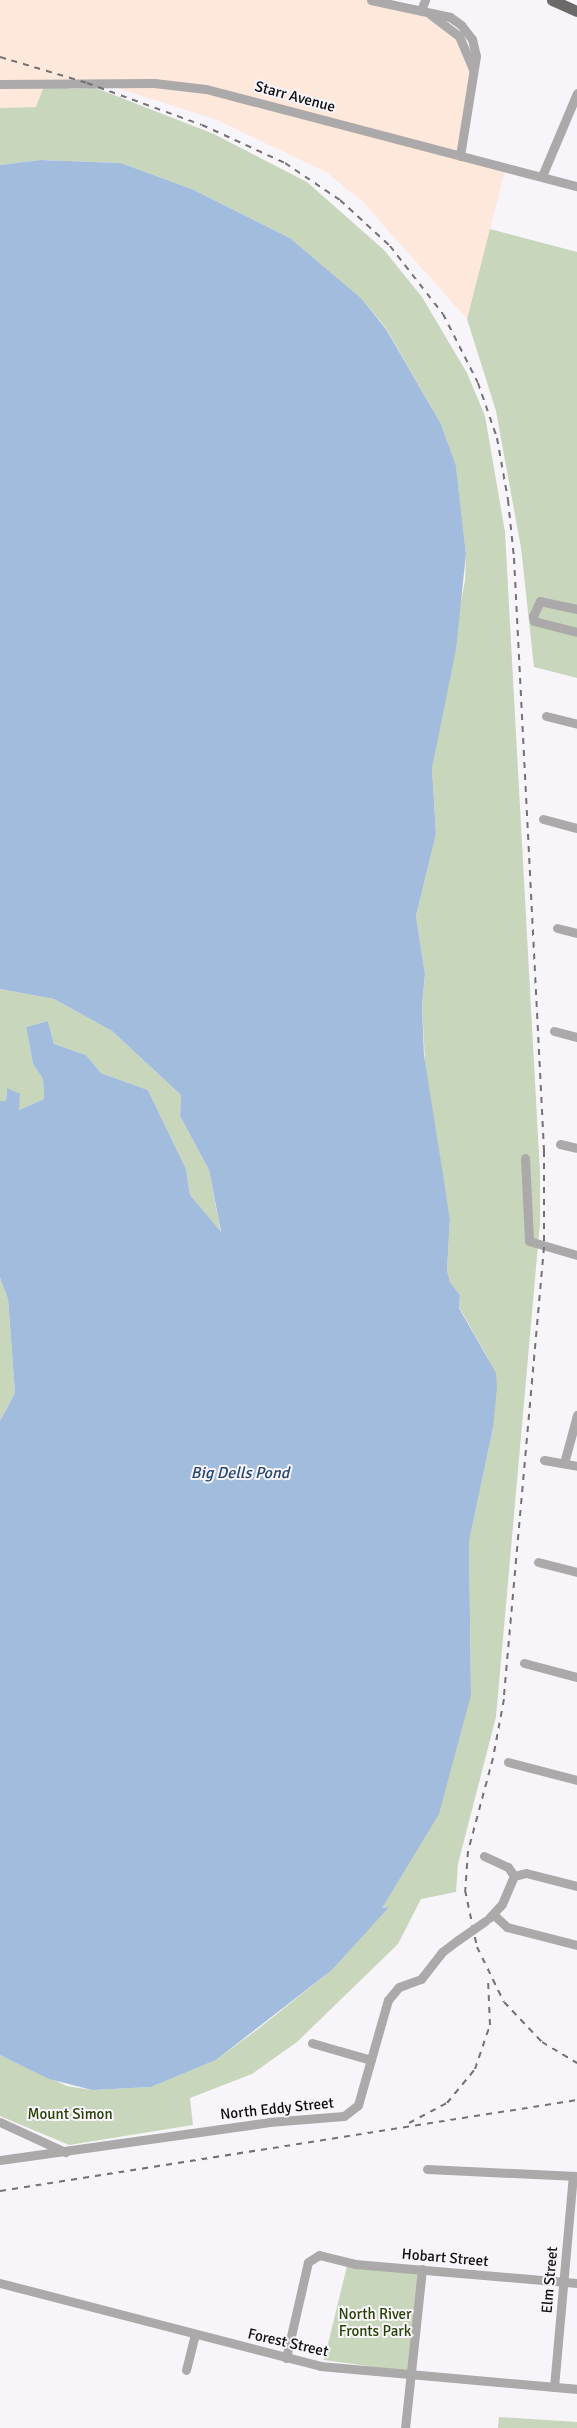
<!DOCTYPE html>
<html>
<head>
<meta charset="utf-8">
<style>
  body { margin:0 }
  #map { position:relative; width:577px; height:2428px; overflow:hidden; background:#f8f5fa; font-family:Signika,sans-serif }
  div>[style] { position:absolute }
  .industrial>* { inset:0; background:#fee7db }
  .green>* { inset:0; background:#c8d6bb }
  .water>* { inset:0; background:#a2bcde }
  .minor>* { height:9px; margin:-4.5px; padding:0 4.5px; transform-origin:4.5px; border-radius:4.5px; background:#aba9a9 }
  .major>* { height:11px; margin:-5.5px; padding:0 5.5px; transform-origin:5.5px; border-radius:5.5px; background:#6e6969 }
  .rail>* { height:2px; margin-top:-1px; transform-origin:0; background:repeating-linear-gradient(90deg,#737174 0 6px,transparent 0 12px) }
  .minor-bridge>* { height:9px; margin:-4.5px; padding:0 4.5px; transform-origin:4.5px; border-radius:4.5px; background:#aba9a9 }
  span { translate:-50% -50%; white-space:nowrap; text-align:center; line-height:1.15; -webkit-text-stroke:4px #f8f5fa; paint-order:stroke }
  .street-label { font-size:15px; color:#0d0c0e }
  .park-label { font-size:15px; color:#294108 }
  .water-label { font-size:16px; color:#244673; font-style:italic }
</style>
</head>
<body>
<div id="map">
  <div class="industrial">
    <i style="clip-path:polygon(0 0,371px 0,421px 10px,451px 27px,473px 70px,460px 155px,506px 167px,467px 319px,363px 202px,326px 172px,217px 120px,102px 83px,45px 83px,36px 107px,0 108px)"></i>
  </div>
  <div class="green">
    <i style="clip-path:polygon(45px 83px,72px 89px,96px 88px,214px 134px,307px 182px,384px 250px,422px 297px,467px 373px,485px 416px,505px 532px,540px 1173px,540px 1223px,496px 1717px,458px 1864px,456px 1892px,421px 1899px,398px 1944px,297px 2042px,252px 2074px,190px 2098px,193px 2125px,69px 2145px,0 2116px,0 2055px,67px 2086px,92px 2090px,151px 2087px,216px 2060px,258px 2029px,332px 1970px,388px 1907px,382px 1908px,471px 1695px,469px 1542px,493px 1428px,489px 1360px,459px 1307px,460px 1295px,450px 1282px,447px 1270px,450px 1219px,426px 1079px,422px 1006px,425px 974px,416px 916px,436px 834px,432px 768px,435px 742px,465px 580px,466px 554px,456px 467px,441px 424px,386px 328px,361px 298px,290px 238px,194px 190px,121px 163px,40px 160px,0 165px,0 108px,36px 107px)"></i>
    <i style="clip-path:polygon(490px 229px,577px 252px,577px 678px,534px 667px,521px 548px,496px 411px,467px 319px)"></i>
    <i style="clip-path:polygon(0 989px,54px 999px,112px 1031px,181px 1095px,180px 1116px,209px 1170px,221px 1234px,190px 1195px,186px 1169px,148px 1090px,101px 1073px,86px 1055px,54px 1044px,48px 1021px,26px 1027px,33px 1064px,43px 1079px,44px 1099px,19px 1110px,7px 1088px,6px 1102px,0 1101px)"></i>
    <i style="clip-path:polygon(0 1278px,8px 1299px,15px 1393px,0 1421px)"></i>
    <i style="clip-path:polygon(348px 2262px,422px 2269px,411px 2372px,324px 2360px)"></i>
    <i style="clip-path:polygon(499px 2417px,577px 2422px,577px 2428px,498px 2428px)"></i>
  </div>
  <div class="water">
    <i style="clip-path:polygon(40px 160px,121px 163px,194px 190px,290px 238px,361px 298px,386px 329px,441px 424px,456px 466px,466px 554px,456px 649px,432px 768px,436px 834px,416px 916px,425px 974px,422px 1006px,424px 1055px,450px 1219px,447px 1270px,450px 1282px,460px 1295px,459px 1308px,496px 1373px,497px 1387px,493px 1428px,469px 1542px,471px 1695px,439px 1814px,382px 1908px,389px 1907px,332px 1970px,216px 2060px,151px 2087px,92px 2090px,49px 2079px,0 2055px,0 1421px,15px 1393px,8px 1299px,0 1278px,0 1101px,6px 1101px,7px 1088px,20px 1094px,19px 1110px,44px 1099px,43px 1079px,33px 1064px,26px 1027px,48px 1021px,54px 1044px,86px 1055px,101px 1073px,148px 1090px,186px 1169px,190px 1195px,221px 1232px,209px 1170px,180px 1116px,181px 1095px,112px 1031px,54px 999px,0 989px,0 165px)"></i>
  </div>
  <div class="minor">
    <i style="left:371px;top:0;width:81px;rotate:12.1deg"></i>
    <i style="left:450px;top:17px;width:14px;rotate:36deg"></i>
    <i style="left:461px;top:25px;width:18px;rotate:52deg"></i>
    <i style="left:472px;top:39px;width:17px;rotate:77deg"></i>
    <i style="left:476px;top:56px;width:101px;rotate:99.1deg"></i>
    <i style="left:421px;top:10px;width:11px;rotate:-68deg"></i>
    <i style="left:431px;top:15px;width:35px;rotate:37deg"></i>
    <i style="left:459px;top:36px;width:36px;rotate:67deg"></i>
    <i style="left:0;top:84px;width:154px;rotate:-0.4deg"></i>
    <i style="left:154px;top:83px;width:52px;rotate:6.6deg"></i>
    <i style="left:206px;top:89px;width:383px;rotate:14.7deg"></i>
    <i style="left:542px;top:176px;width:90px;rotate:-67.1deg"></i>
    <i style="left:577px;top:609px;width:38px;rotate:-168deg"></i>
    <i style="left:540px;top:601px;width:17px;rotate:115deg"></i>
    <i style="left:533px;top:616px;width:5px;rotate:79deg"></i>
    <i style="left:534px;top:621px;width:44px;rotate:14.3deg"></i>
    <i style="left:546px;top:716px;width:32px;rotate:14deg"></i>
    <i style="left:543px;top:819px;width:35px;rotate:15deg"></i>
    <i style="left:557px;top:928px;width:21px;rotate:14deg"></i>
    <i style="left:554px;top:1031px;width:24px;rotate:15deg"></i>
    <i style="left:560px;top:1144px;width:17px;rotate:13deg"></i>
    <i style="left:525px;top:1158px;width:83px;rotate:87.2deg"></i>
    <i style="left:529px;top:1241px;width:50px;rotate:16.3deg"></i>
    <i style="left:544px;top:1460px;width:34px;rotate:10deg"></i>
    <i style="left:564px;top:1463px;width:50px;rotate:-74.8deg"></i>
    <i style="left:538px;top:1562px;width:40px;rotate:14.4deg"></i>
    <i style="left:524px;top:1663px;width:55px;rotate:14.8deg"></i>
    <i style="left:508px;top:1762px;width:71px;rotate:14.6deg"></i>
    <i style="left:484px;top:1856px;width:26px;rotate:25deg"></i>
    <i style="left:508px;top:1867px;width:11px;rotate:56deg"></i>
    <i style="left:514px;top:1876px;width:12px;rotate:-14deg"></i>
    <i style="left:526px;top:1873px;width:53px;rotate:14.3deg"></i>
    <i style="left:494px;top:1915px;width:18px;rotate:43deg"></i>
    <i style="left:507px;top:1927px;width:72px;rotate:14.4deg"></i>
    <i style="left:489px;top:1918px;width:19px;rotate:-47deg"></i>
    <i style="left:502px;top:1904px;width:30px;rotate:-67deg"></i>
    <i style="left:312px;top:2043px;width:61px;rotate:16.1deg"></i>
    <i style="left:0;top:2122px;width:72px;rotate:24.8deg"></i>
    <i style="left:0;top:2160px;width:272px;rotate:-8deg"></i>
    <i style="left:269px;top:2122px;width:75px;rotate:-4.6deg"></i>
    <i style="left:344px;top:2116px;width:18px;rotate:-38deg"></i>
    <i style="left:358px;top:2105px;width:109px;rotate:-74.1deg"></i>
    <i style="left:388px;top:2000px;width:17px;rotate:-50deg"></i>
    <i style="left:399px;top:1987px;width:23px;rotate:-20deg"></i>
    <i style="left:421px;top:1979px;width:34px;rotate:-52deg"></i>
    <i style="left:442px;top:1952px;width:20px;rotate:-37deg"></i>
    <i style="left:427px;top:2169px;width:150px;rotate:2.7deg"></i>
    <i style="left:0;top:2283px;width:331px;rotate:14.5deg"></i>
    <i style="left:320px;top:2366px;width:258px;rotate:5.1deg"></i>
    <i style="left:286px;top:2358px;width:98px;rotate:-77.1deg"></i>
    <i style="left:308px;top:2262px;width:13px;rotate:-32deg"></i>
    <i style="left:319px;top:2255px;width:37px;rotate:14deg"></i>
    <i style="left:355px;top:2264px;width:223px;rotate:4.9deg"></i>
    <i style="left:186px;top:2370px;width:37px;rotate:-76deg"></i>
    <i style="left:554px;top:2387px;width:212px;rotate:-84.9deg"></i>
    <i style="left:405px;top:2428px;width:160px;rotate:-83.9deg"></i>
  </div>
  <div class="major">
    <i style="left:552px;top:0;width:27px;rotate:24deg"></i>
  </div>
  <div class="rail">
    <i style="left:0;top:57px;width:91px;rotate:16.6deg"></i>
    <i style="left:87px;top:83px;width:122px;rotate:20.1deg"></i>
    <i style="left:202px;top:125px;width:91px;rotate:24.6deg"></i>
    <i style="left:285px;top:163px;width:66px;rotate:33.9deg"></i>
    <i style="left:340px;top:200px;width:68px;rotate:42.6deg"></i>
    <i style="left:390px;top:246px;width:86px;rotate:52.1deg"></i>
    <i style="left:443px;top:314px;width:77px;rotate:63.1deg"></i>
    <i style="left:478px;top:383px;width:58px;rotate:70.9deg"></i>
    <i style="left:497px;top:438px;width:63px;rotate:79.9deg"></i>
    <i style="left:508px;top:500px;width:58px;rotate:84.1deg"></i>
    <i style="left:514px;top:558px;width:594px;rotate:87.1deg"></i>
    <i style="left:544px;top:1151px;width:96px;rotate:90deg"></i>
    <i style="left:544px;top:1247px;width:454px;rotate:95.1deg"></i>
    <i style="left:504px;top:1699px;width:60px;rotate:100.6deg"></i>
    <i style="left:493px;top:1758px;width:96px;rotate:105deg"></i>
    <i style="left:468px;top:1851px;width:39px;rotate:94deg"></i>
    <i style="left:465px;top:1890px;width:58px;rotate:78.1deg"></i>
    <i style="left:477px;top:1947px;width:61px;rotate:63.9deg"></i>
    <i style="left:504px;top:2002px;width:55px;rotate:46.5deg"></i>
    <i style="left:542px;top:2042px;width:41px;rotate:31deg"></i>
    <i style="left:409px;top:2123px;width:43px;rotate:-27.8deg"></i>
    <i style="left:447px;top:2103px;width:44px;rotate:-50.5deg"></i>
    <i style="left:475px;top:2069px;width:46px;rotate:-71.2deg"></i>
    <i style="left:490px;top:2025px;width:45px;rotate:-92.5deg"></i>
    <i style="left:0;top:2191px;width:584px;rotate:-8.96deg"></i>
  </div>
  <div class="minor-bridge">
    <i style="left:458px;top:1940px;width:33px;rotate:-35deg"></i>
  </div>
  <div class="street-label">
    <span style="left:295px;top:97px;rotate:15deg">Starr Avenue</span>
    <span style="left:277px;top:2109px;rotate:-6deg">North Eddy Street</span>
    <span style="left:445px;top:2258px;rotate:5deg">Hobart Street</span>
    <span style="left:550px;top:2280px;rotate:-85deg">Elm Street</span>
    <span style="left:288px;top:2343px;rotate:13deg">Forest Street</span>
  </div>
  <div class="park-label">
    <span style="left:70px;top:2115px">Mount Simon</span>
    <span style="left:375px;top:2323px">North River<br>Fronts Park</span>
  </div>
  <div class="water-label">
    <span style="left:240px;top:1473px">Big Dells Pond</span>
  </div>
</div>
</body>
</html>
